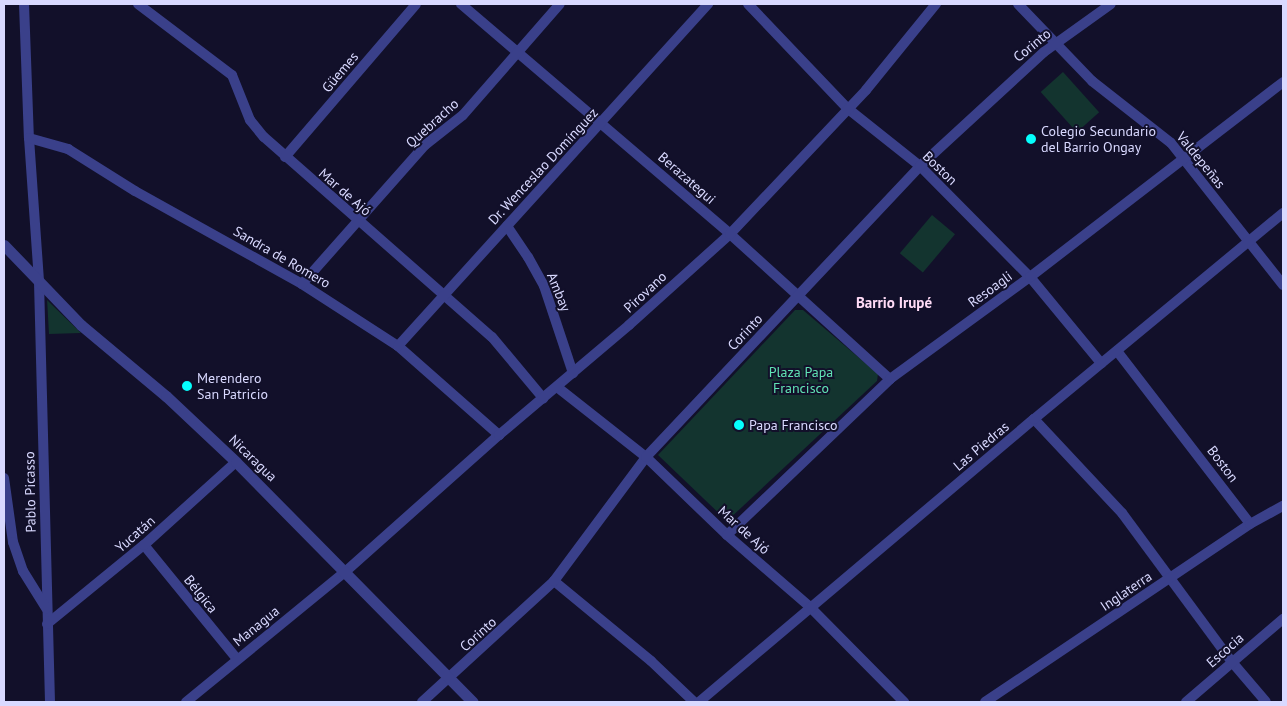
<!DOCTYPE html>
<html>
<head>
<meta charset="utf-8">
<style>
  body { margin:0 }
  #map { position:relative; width:1287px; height:706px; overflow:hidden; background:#12102a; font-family:"PT Sans",sans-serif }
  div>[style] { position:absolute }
  .green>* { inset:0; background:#13342f; transform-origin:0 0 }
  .minor>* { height:10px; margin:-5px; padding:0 5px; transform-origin:5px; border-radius:5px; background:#3a408a }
  .tertiary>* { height:11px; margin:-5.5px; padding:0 5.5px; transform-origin:5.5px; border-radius:5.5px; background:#3a408a }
  .dots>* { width:14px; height:14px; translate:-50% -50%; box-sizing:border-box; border:2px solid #12102a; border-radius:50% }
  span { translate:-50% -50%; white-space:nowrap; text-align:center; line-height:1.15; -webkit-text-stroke:4px #12102a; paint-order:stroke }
  .street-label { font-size:14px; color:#d9d9ff }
  .poi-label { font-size:14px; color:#d9d9ff }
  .left { translate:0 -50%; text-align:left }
  .park-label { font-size:14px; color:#61e3b4 }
  .neighbourhood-label { font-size:15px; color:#ffdbf6; font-weight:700 }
  .frame { position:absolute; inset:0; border:5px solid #d9d9ff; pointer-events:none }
</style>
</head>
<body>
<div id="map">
  <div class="green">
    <i style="left:1063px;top:72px;width:54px;height:30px;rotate:48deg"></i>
    <i style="left:932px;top:215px;width:30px;height:50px;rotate:40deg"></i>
    <i style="clip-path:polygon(47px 299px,47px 300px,81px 333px,49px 334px)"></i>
    <i style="clip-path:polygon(795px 310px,803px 310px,878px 374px,877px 381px,727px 521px,658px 455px)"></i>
  </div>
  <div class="minor">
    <i style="left:24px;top:4px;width:134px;rotate:87.9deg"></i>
    <i style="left:29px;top:138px;width:144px;rotate:86deg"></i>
    <i style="left:39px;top:282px;width:420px;rotate:88.5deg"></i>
    <i style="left:138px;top:4px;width:118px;rotate:37.1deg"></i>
    <i style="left:232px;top:75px;width:48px;rotate:68.2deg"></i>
    <i style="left:250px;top:120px;width:22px;rotate:51deg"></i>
    <i style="left:264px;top:137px;width:303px;rotate:41.3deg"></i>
    <i style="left:492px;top:337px;width:80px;rotate:50.1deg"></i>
    <i style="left:461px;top:4px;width:354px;rotate:40.5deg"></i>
    <i style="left:730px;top:234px;width:216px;rotate:42.2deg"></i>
    <i style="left:748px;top:4px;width:144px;rotate:46.4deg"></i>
    <i style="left:847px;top:108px;width:93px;rotate:38.5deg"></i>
    <i style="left:920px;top:166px;width:156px;rotate:45.3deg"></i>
    <i style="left:1030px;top:277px;width:112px;rotate:50.5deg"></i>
    <i style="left:1018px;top:4px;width:107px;rotate:46.1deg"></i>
    <i style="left:1092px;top:81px;width:100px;rotate:38.1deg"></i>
    <i style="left:1171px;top:143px;width:181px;rotate:51.7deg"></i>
    <i style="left:29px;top:138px;width:41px;rotate:15.8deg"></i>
    <i style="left:68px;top:149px;width:79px;rotate:32.1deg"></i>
    <i style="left:135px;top:191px;width:191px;rotate:29.1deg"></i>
    <i style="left:302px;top:284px;width:114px;rotate:32.9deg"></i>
    <i style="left:398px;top:346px;width:135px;rotate:41.4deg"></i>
    <i style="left:285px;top:157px;width:201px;rotate:-49.4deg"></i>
    <i style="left:507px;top:226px;width:37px;rotate:56deg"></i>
    <i style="left:528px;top:257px;width:33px;rotate:61deg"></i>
    <i style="left:544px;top:286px;width:92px;rotate:71.6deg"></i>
    <i style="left:302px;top:284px;width:186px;rotate:-48.5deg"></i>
    <i style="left:425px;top:145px;width:48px;rotate:-38.3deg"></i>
    <i style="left:463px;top:115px;width:147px;rotate:-48.9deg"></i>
    <i style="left:398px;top:346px;width:462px;rotate:-47.8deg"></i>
    <i style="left:1117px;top:351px;width:218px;rotate:52.4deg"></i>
    <i style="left:557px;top:387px;width:113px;rotate:38.2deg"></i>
    <i style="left:646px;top:457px;width:112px;rotate:43.9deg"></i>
    <i style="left:727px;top:535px;width:110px;rotate:40.9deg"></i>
    <i style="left:810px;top:607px;width:134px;rotate:45.3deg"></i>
    <i style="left:1034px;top:419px;width:129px;rotate:46.9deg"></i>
    <i style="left:1122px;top:513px;width:185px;rotate:53.6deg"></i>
    <i style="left:1232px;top:662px;width:52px;rotate:49.6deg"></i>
    <i style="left:4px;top:478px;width:65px;rotate:82deg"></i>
    <i style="left:13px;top:542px;width:31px;rotate:71deg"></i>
    <i style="left:23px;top:571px;width:44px;rotate:58.1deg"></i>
    <i style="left:727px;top:535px;width:226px;rotate:-43.7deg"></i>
    <i style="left:890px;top:379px;width:173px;rotate:-36.1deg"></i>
    <i style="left:1030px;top:277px;width:319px;rotate:-37.6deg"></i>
    <i style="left:144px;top:545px;width:147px;rotate:50.8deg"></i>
    <i style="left:554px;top:581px;width:126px;rotate:39.5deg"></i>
    <i style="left:651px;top:661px;width:59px;rotate:43.6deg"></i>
    <i style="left:47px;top:624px;width:125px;rotate:-39.2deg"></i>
    <i style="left:144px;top:545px;width:124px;rotate:-42.1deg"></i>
    <i style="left:186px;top:702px;width:205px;rotate:-39.3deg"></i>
    <i style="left:345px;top:572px;width:206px;rotate:-41.7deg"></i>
    <i style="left:499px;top:435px;width:170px;rotate:-40.2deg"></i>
    <i style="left:629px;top:325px;width:136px;rotate:-42deg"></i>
    <i style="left:730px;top:234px;width:198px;rotate:-46.6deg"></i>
    <i style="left:866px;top:90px;width:111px;rotate:-50.9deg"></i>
    <i style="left:422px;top:702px;width:179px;rotate:-42.5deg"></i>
    <i style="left:554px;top:581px;width:154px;rotate:-53.4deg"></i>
    <i style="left:646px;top:457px;width:400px;rotate:-46.7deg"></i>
    <i style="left:920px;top:166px;width:168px;rotate:-42.6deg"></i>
    <i style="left:1044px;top:52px;width:82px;rotate:-35.6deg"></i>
    <i style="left:699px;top:702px;width:439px;rotate:-40.2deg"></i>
    <i style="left:1034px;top:419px;width:323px;rotate:-39.6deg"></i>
    <i style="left:985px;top:702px;width:319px;rotate:-33.9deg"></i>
    <i style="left:1250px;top:524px;width:38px;rotate:-29deg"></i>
    <i style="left:1186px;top:702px;width:128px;rotate:-40.6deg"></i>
  </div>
  <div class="tertiary">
    <i style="left:4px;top:245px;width:111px;rotate:46.1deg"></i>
    <i style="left:81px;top:325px;width:111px;rotate:39.9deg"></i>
    <i style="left:166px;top:396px;width:96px;rotate:43.3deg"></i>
    <i style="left:236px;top:462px;width:337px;rotate:45.4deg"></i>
  </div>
  <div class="dots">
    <i style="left:1031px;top:139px;background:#05fffd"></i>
    <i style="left:187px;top:386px;background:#05fffd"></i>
    <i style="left:739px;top:425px;background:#05fffd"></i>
  </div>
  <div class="street-label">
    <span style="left:1032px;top:45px;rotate:-39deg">Corinto</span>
    <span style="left:340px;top:72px;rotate:-50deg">Güemes</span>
    <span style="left:432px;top:123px;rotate:-42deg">Quebracho</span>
    <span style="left:1201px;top:160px;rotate:51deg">Valdepeñas</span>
    <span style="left:543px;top:166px;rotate:-47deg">Dr. Wenceslao Domínguez</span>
    <span style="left:940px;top:168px;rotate:44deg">Boston</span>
    <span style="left:687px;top:178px;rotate:41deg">Berazategui</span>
    <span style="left:345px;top:192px;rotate:41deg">Mar de Ajó</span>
    <span style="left:282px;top:257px;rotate:30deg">Sandra de Romero</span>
    <span style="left:990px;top:289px;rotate:-36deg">Resoagli</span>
    <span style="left:559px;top:292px;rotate:68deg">Ambay</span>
    <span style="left:645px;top:292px;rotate:-43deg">Pirovano</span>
    <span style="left:745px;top:332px;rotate:-47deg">Corinto</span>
    <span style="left:981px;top:446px;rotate:-40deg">Las Piedras</span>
    <span style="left:253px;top:458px;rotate:44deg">Nicaragua</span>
    <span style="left:1223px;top:464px;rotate:53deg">Boston</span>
    <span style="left:30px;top:492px;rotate:-91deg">Pablo Picasso</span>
    <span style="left:744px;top:530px;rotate:42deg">Mar de Ajó</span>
    <span style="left:135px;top:534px;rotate:-41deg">Yucatán</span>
    <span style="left:1126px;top:591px;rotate:-34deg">Inglaterra</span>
    <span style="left:201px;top:594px;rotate:51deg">Bélgica</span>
    <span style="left:256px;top:626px;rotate:-39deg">Managua</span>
    <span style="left:478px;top:634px;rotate:-42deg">Corinto</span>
    <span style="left:1225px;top:650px;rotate:-41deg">Escocia</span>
  </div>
  <div class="poi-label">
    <span class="left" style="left:1041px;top:139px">Colegio Secundario<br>del Barrio Ongay</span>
    <span class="left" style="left:197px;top:386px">Merendero<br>San Patricio</span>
    <span class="left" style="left:749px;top:425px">Papa Francisco</span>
  </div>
  <div class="park-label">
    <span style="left:801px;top:380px">Plaza Papa<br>Francisco</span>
  </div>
  <div class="neighbourhood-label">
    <span style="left:894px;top:303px">Barrio Irupé</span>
  </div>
  <div class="frame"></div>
</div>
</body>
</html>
